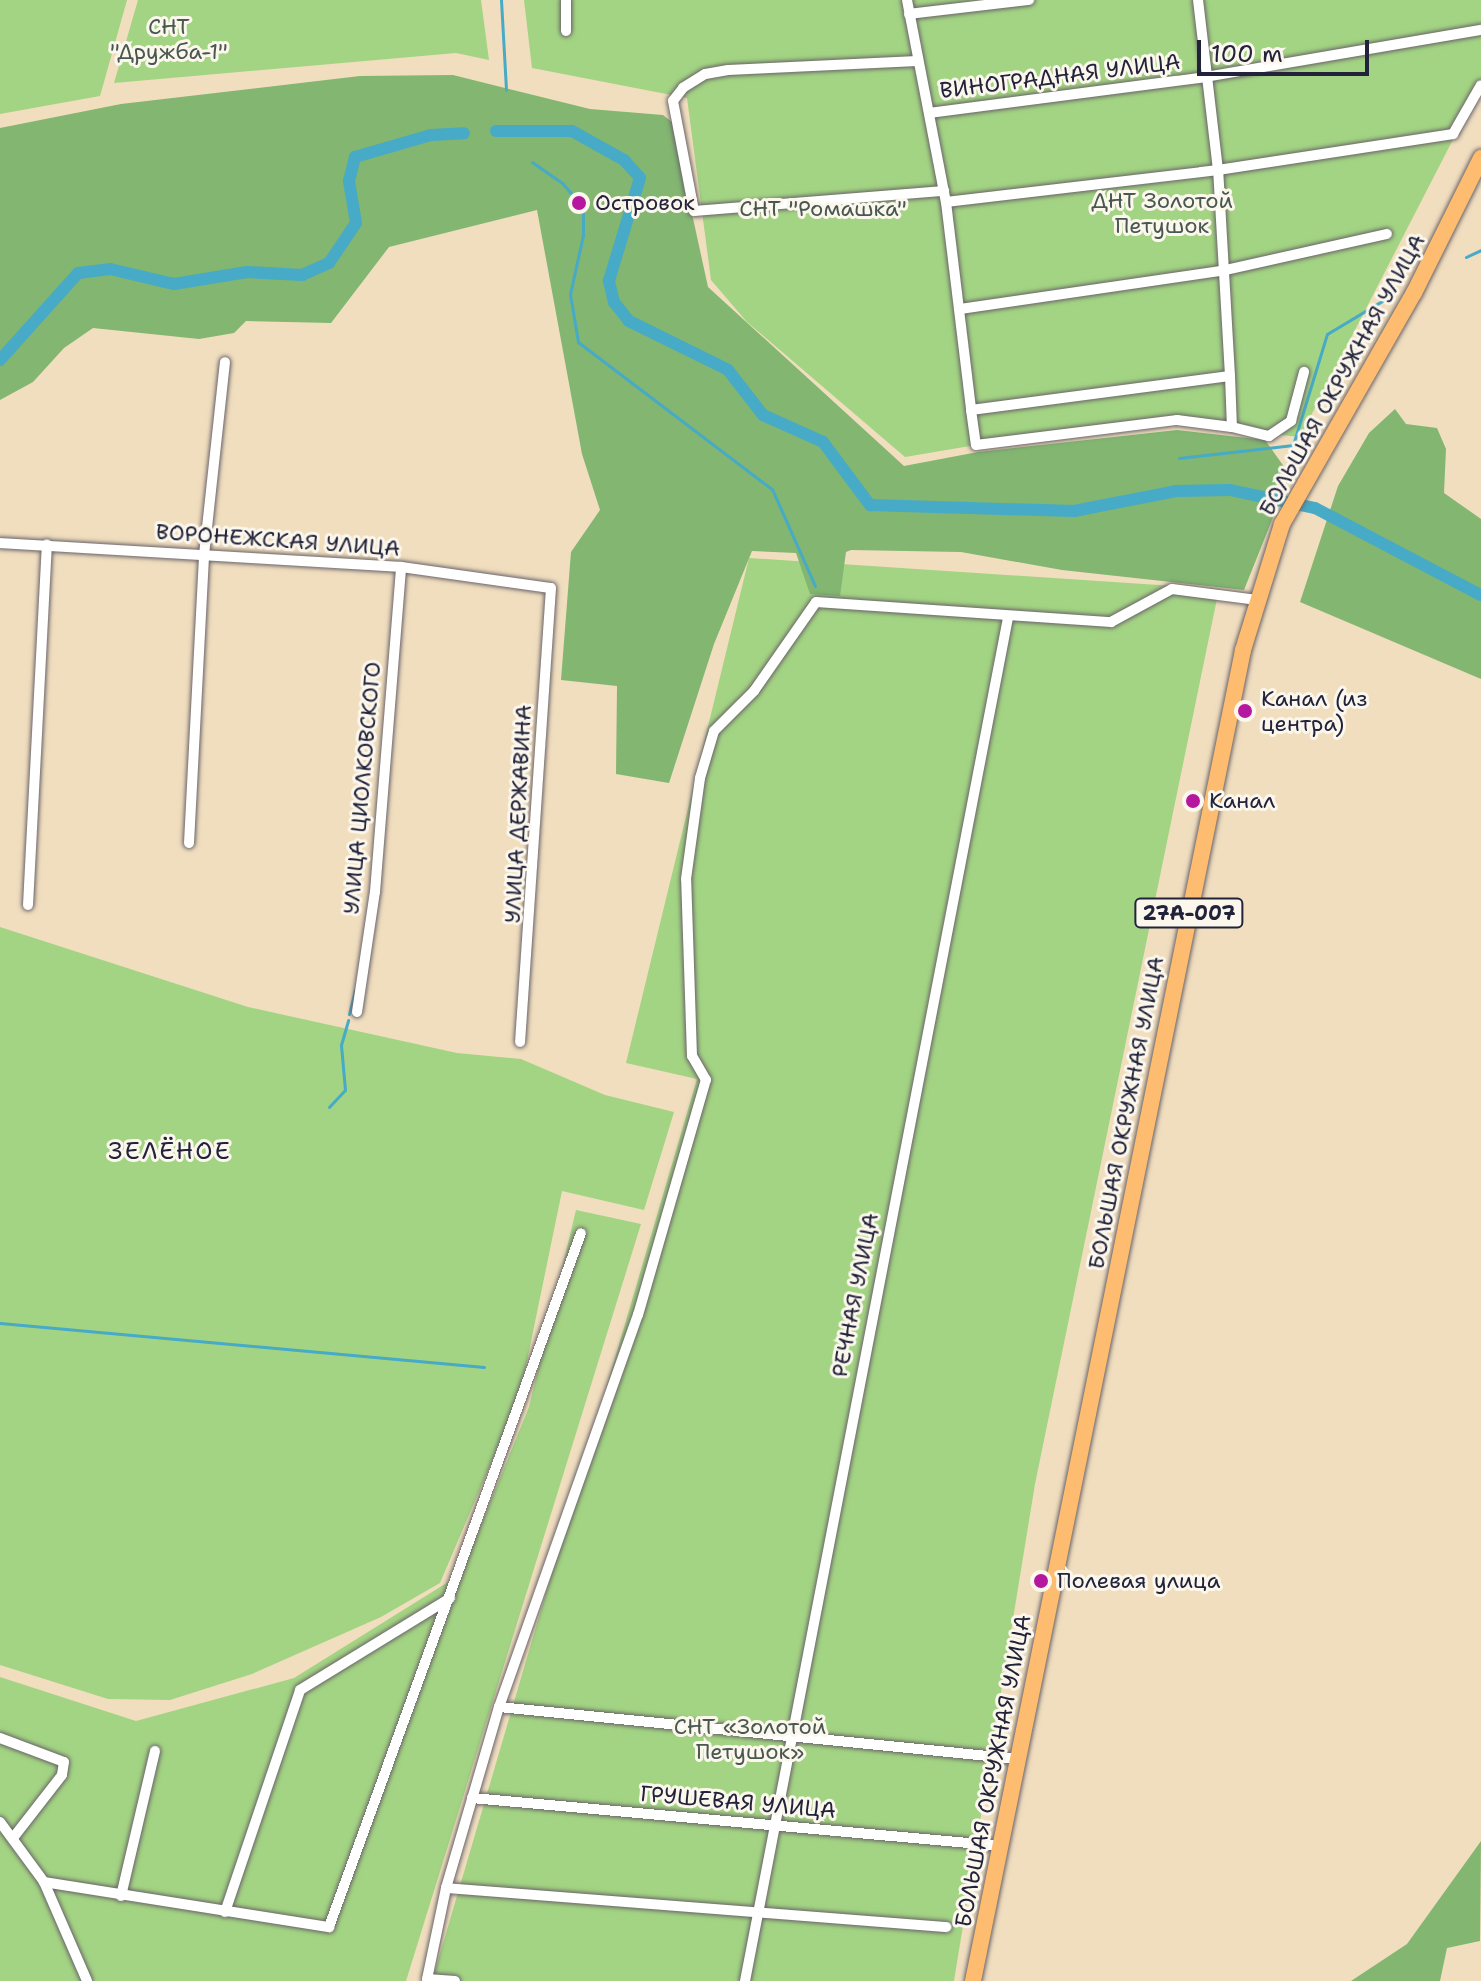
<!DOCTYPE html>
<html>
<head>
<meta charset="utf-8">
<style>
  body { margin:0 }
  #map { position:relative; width:1481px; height:1981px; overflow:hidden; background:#f1debf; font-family:"Shantell Sans",sans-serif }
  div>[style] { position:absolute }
  .green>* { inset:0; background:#a3d483 }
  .forest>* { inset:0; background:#82b671 }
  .stream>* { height:3px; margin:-1.5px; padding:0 1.5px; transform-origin:1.5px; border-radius:1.5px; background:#47aac6 }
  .canal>* { height:12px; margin:-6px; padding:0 6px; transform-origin:6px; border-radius:6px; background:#47aac6 }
  .roads { filter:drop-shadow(0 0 2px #6a6469) drop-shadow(0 0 2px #6a6469) }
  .minor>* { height:10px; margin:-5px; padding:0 5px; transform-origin:5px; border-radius:5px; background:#fff }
  .trunk>* { height:16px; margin:-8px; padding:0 8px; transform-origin:8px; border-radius:8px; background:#fdbc6f }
  .dots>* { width:22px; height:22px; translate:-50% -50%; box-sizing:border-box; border:4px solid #fbf7ec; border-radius:50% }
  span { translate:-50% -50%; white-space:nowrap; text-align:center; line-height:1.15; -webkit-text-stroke:6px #fbf7ec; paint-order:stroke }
  .shield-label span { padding:2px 6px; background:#fbf7ec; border:2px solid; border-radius:6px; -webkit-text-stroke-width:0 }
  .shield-label { font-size:20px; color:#22223b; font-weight:700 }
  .park-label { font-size:22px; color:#495751 }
  .street-label { font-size:22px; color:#22223b }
  .poi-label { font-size:22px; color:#22223b }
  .left { translate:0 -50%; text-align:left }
  .neighbourhood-label { font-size:24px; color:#22223b; letter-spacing:2px }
  .scale { position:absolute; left:1197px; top:40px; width:172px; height:36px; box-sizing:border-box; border:4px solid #22223b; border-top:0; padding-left:10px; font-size:24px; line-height:28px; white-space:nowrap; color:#22223b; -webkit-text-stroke:6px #fbf7ec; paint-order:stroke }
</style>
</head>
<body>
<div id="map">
  <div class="green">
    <i style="clip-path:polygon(0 0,127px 0,100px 96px,0 114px)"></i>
    <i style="clip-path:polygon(138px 0,481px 0,489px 60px,456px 53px,114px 83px)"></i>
    <i style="clip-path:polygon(524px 0,1481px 0,1481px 85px,1300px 437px,1177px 424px,976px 445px,905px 457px,747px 322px,711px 280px,687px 98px,532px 68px)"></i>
    <i style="clip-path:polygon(749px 558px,1219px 589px,1035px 1484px,954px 1981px,432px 1981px,697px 1079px,626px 1063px)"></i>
    <i style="clip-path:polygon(0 927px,248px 1007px,457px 1053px,521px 1059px,605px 1095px,674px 1112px,644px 1210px,562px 1191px,520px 1395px,440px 1583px,381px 1617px,252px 1674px,170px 1700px,108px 1699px,0 1665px)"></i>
    <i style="clip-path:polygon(576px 1210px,641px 1224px,406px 1981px,0 1981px,0 1677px,136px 1721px,294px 1678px,461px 1574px,529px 1407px)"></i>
  </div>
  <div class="forest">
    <i style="clip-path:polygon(453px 75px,590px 109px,663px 115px,672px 122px,708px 287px,904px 466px,978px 452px,1177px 430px,1265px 440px,1290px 475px,1244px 590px,1062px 570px,961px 552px,851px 550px,846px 552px,840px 596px,810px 594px,796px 553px,752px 551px,714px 644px,669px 783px,616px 774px,617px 686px,561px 680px,571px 552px,600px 510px,582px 454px,537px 210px,389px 247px,331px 323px,246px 321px,234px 333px,199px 339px,93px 328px,64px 348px,33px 382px,0 400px,0 128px,121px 104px,360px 76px)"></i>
    <i style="clip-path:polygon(1395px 409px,1406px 424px,1437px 428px,1446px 449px,1444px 493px,1481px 519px,1481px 679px,1300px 602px,1338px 486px,1369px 433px)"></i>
    <i style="clip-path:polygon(1481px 1841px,1480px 1941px,1447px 1948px,1440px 1981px,1351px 1981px,1407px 1944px)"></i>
  </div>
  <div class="stream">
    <i style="left:501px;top:0;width:90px;rotate:86.8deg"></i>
    <i style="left:532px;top:162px;width:38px;rotate:35deg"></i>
    <i style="left:563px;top:184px;width:30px;rotate:49deg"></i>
    <i style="left:583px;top:207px;width:28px;rotate:90deg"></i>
    <i style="left:583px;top:235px;width:60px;rotate:102.4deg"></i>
    <i style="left:570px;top:294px;width:49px;rotate:80.5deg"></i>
    <i style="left:578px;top:342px;width:243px;rotate:37.2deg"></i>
    <i style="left:772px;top:489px;width:106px;rotate:66.1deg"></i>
    <i style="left:1466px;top:257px;width:17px;rotate:-25deg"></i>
    <i style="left:1179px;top:458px;width:115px;rotate:-6.5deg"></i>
    <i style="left:1293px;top:445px;width:116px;rotate:-73deg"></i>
    <i style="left:1327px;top:334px;width:76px;rotate:-31deg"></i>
    <i style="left:349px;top:1014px;width:25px;rotate:-76deg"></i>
    <i style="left:329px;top:1107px;width:23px;rotate:-47deg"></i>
    <i style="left:345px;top:1090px;width:45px;rotate:-95.1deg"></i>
    <i style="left:341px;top:1045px;width:26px;rotate:-74deg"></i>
    <i style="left:0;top:1323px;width:486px;rotate:5.2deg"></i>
  </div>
  <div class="canal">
    <i style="left:496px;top:131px;width:76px"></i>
    <i style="left:572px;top:131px;width:60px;rotate:29.1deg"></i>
    <i style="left:624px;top:160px;width:24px;rotate:48deg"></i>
    <i style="left:640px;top:178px;width:108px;rotate:106.8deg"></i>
    <i style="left:609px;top:281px;width:22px;rotate:77deg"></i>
    <i style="left:614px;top:302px;width:24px;rotate:52deg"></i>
    <i style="left:629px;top:321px;width:110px;rotate:26.3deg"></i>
    <i style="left:728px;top:370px;width:57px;rotate:52.1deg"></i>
    <i style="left:763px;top:415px;width:66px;rotate:24.2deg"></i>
    <i style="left:823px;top:442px;width:79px;rotate:53.3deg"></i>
    <i style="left:870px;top:505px;width:204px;rotate:1.7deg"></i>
    <i style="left:1074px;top:511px;width:105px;rotate:-11deg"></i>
    <i style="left:1177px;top:491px;width:53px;rotate:-1.1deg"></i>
    <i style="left:1230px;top:490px;width:87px;rotate:12deg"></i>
    <i style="left:1315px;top:508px;width:187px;rotate:27.7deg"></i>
    <i style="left:0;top:360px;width:117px;rotate:-48.1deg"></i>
    <i style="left:78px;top:273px;width:32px;rotate:-7deg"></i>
    <i style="left:110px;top:269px;width:66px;rotate:13.2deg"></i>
    <i style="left:174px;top:284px;width:74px;rotate:-9.3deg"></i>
    <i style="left:247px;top:272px;width:55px;rotate:3.1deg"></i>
    <i style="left:302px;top:275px;width:30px;rotate:-24deg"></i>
    <i style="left:329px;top:263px;width:48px;rotate:-56deg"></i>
    <i style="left:356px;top:223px;width:43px;rotate:-99.5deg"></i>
    <i style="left:349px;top:181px;width:25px;rotate:-76deg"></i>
    <i style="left:355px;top:157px;width:79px;rotate:-16.1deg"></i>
    <i style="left:431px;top:135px;width:33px;rotate:-3deg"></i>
  </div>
  <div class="roads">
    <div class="minor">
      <i style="left:566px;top:0;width:31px;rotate:90deg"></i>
      <i style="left:907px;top:0;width:206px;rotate:79.1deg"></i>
      <i style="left:946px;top:202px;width:209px;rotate:83.1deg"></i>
      <i style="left:971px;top:410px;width:261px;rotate:-7.5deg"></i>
      <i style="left:1230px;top:376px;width:206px;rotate:-93.3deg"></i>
      <i style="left:1218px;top:170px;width:171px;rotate:-96.7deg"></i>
      <i style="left:909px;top:14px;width:121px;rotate:-6.7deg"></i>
      <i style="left:917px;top:61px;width:189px;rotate:177.3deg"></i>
      <i style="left:728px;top:70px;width:23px;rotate:170deg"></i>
      <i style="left:705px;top:74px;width:26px;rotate:148deg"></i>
      <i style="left:683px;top:88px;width:16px;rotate:128deg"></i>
      <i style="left:673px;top:101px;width:112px;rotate:79.2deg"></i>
      <i style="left:694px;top:211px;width:251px;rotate:-4.6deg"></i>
      <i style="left:929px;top:113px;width:278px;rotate:-7.4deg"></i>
      <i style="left:1205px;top:77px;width:280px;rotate:-9.7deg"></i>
      <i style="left:946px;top:202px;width:274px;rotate:-6.7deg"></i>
      <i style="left:1218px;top:170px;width:238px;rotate:-8.7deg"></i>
      <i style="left:1453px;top:134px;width:56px;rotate:-60.3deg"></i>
      <i style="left:960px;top:309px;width:264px;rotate:-8.3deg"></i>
      <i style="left:1221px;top:271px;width:170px;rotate:-12.6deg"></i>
      <i style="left:1230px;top:376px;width:51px;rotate:87.8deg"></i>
      <i style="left:1232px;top:427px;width:38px;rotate:14deg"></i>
      <i style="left:1269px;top:436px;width:27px;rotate:-34deg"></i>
      <i style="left:1291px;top:421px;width:51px;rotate:-75.1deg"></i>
      <i style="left:971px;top:410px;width:35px;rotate:82deg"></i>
      <i style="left:976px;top:445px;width:203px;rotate:-7.1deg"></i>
      <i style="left:1177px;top:420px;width:55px;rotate:7.3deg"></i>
      <i style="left:0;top:543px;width:402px;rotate:3.4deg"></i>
      <i style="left:401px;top:567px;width:151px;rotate:8deg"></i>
      <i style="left:551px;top:588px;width:455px;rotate:93.9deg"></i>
      <i style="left:189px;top:843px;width:288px;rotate:-87deg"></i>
      <i style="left:204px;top:555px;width:194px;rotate:-83.8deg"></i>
      <i style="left:28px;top:905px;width:361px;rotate:-87deg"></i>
      <i style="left:357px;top:1012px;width:121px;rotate:-81.5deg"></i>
      <i style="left:375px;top:892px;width:326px;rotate:-85.4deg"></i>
      <i style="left:499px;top:1707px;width:522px;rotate:5.72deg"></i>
      <i style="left:0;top:1738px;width:68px;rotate:20.6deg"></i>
      <i style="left:64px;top:1762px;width:13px;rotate:99deg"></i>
      <i style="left:62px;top:1775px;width:80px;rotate:127.9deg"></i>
      <i style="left:472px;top:1798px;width:531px;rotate:5.18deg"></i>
      <i style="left:0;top:1822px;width:74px;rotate:53.7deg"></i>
      <i style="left:44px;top:1882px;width:108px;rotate:66.5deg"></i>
      <i style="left:44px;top:1882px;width:289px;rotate:9deg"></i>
      <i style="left:329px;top:1927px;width:738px;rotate:-70.04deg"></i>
      <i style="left:446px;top:1888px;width:502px;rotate:4.46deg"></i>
      <i style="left:121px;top:1896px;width:149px;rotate:-76.8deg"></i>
      <i style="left:225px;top:1912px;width:234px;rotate:-71.3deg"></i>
      <i style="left:300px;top:1690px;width:176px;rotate:-31.5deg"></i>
      <i style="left:455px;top:1981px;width:28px;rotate:-176deg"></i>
      <i style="left:427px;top:1979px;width:93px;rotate:-78.2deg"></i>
      <i style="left:446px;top:1888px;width:189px;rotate:-73.7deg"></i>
      <i style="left:499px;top:1707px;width:416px;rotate:-70.5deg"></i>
      <i style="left:638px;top:1315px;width:245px;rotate:-73.9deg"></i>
      <i style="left:706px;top:1080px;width:28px;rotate:-120deg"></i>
      <i style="left:692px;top:1056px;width:177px;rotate:-91.9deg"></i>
      <i style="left:686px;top:879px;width:102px;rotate:-82.1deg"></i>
      <i style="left:700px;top:778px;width:49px;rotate:-73.4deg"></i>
      <i style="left:714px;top:731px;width:57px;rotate:-45deg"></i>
      <i style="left:754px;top:691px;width:108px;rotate:-55.1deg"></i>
      <i style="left:816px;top:602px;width:296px;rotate:3.9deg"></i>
      <i style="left:1111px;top:622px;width:69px;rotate:-28.4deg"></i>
      <i style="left:1172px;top:589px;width:86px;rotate:7.4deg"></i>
      <i style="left:745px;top:1981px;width:1388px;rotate:-79.08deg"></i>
    </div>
    <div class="trunk">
      <i style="left:973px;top:1981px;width:1358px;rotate:-78.53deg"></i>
      <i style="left:1243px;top:650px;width:132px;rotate:-72.8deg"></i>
      <i style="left:1282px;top:524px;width:266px;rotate:-60.3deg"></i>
      <i style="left:1414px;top:293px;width:151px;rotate:-63.6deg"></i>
    </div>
  </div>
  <div class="dots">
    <i style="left:579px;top:203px;background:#b5179e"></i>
    <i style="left:1245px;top:711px;background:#b5179e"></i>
    <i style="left:1193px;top:801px;background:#b5179e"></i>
    <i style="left:1041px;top:1581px;background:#b5179e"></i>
  </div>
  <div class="shield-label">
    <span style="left:1189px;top:913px">27А-007</span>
  </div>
  <div class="park-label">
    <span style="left:169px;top:39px">СНТ<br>"Дружба-1"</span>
    <span style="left:1162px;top:213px">ДНТ Золотой<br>Петушок</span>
    <span style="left:823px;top:209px">СНТ "Ромашка"</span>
    <span style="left:750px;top:1739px">СНТ «Золотой<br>Петушок»</span>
  </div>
  <div class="street-label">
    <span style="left:1060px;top:76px;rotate:-7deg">ВИНОГРАДНАЯ УЛИЦА</span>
    <span style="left:1342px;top:375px;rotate:-61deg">БОЛЬШАЯ ОКРУЖНАЯ УЛИЦА</span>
    <span style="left:278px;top:540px;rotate:4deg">ВОРОНЕЖСКАЯ УЛИЦА</span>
    <span style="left:362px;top:788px;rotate:-85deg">УЛИЦА ЦИОЛКОВСКОГО</span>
    <span style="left:518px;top:814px;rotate:-87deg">УЛИЦА ДЕРЖАВИНА</span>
    <span style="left:1126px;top:1113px;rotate:-79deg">БОЛЬШАЯ ОКРУЖНАЯ УЛИЦА</span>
    <span style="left:855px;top:1295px;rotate:-79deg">РЕЧНАЯ УЛИЦА</span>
    <span style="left:993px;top:1771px;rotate:-79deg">БОЛЬШАЯ ОКРУЖНАЯ УЛИЦА</span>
    <span style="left:738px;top:1802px;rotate:5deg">ГРУШЕВАЯ УЛИЦА</span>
  </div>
  <div class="poi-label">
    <span class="left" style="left:595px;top:203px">Островок</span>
    <span class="left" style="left:1261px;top:711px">Канал (из<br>центра)</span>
    <span class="left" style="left:1209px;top:801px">Канал</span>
    <span class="left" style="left:1057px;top:1581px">Полевая улица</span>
  </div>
  <div class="neighbourhood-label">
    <span style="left:170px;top:1152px">ЗЕЛЁНОЕ</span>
  </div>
  <div class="scale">100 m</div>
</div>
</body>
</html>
